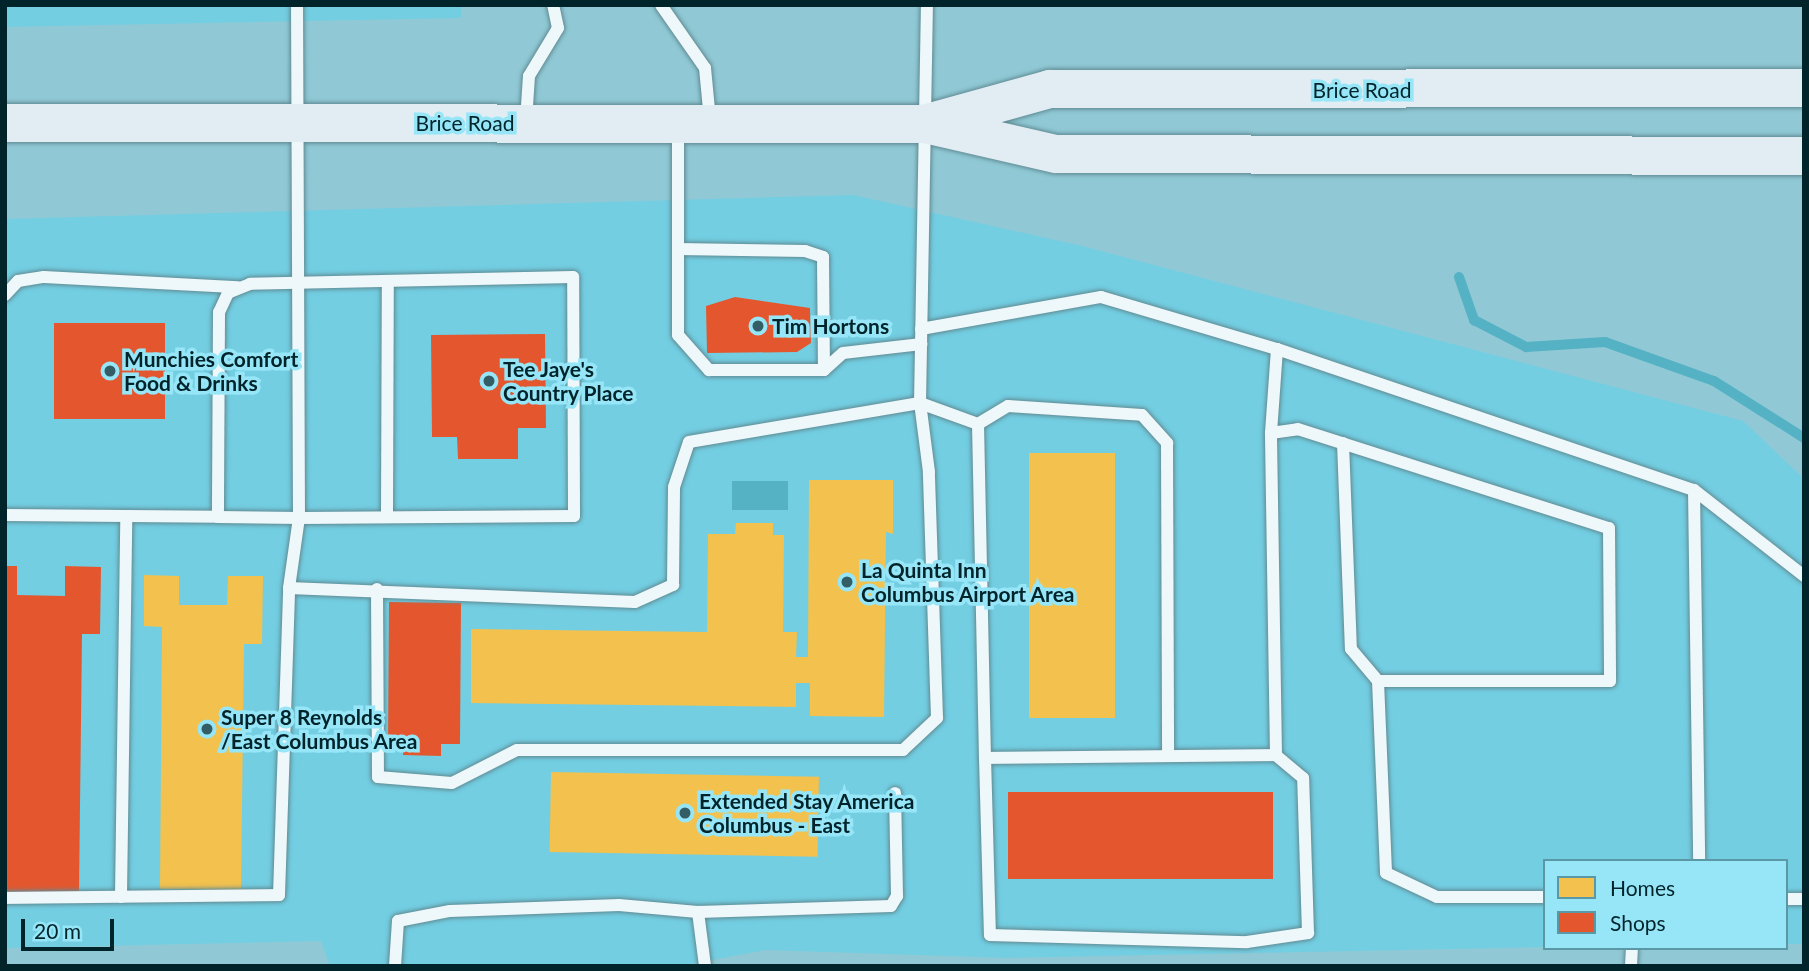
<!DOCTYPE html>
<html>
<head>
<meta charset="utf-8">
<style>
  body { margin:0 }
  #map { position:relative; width:1809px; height:971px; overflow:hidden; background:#90c9d5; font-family:Lato,sans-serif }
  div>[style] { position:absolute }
  .built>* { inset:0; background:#73cee2 }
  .water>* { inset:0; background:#55b1c4; transform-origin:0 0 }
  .homes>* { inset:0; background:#f2c14e; transform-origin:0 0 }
  .shops>* { inset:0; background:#e4572e; transform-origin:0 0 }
  .stream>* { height:10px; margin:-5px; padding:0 5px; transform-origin:5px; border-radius:5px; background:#55b1c4 }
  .roads { filter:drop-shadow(0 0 2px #608b94) drop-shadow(0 0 2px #608b94) }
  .service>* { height:12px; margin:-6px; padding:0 6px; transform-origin:6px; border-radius:6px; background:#eef7f9 }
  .primary>* { height:38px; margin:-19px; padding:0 19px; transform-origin:19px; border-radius:19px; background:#e2ecf3 }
  .dots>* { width:19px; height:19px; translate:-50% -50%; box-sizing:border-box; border:4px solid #96e6f8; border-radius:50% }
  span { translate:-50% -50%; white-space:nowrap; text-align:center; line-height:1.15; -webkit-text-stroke:7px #96e6f8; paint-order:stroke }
  .street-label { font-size:21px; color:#01242b }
  .poi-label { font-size:21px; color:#01242b; font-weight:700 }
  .left { translate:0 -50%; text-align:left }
  .frame { position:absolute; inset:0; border:7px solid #01242b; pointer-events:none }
  .legend { position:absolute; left:1543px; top:859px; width:245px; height:91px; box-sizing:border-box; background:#96e6f8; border:2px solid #5a98a6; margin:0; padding:9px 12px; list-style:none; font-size:21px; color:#01242b }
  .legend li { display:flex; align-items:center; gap:14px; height:35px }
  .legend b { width:35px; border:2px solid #5a98a6 }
  .scale { position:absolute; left:21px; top:919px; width:93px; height:32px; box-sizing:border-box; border:4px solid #01242b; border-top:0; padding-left:9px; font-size:21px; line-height:24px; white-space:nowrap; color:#01242b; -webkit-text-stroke:5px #96e6f8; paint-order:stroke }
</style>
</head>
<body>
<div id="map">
  <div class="built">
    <i style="clip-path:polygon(5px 5px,461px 5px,461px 18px,5px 27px)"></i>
    <i style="clip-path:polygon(853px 195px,1082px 246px,1743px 421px,1804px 479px,1804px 944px,1786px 944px,1786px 861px,1545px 861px,1545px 947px,1008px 958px,765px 950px,680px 966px,330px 966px,321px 941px,5px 948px,5px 219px)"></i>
  </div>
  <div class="water">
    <i style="left:732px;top:481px;width:56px;height:29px"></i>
  </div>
  <div class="homes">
    <i style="left:1029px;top:453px;width:86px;height:265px"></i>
    <i style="clip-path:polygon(809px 480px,893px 480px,893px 534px,886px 532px,884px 717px,810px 716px,810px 683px,796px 683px,796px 707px,471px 703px,471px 629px,707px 632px,708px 534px,735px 534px,736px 523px,773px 523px,773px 535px,784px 535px,783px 632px,797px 632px,796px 657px,808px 657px)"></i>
    <i style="clip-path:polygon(144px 575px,179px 576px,179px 605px,227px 605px,228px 576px,263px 576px,262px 644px,244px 644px,241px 890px,160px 889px,162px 627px,144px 626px)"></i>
    <i style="left:551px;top:772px;width:268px;height:80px;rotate:1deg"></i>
  </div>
  <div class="shops">
    <i style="clip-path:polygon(735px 297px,810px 308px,811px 343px,797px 352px,707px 353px,706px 306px)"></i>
    <i style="left:54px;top:323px;width:111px;height:96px"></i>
    <i style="clip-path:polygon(545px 334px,546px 428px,518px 428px,518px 459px,458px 459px,457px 437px,432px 437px,431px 335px)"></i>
    <i style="clip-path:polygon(5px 566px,17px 566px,17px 595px,65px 596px,65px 566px,101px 567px,100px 634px,82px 634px,79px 894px,5px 893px)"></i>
    <i style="clip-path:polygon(389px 602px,461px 603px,460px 744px,441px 744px,441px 756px,403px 755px,403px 744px,388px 743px)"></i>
    <i style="left:1008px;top:792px;width:265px;height:87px"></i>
  </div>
  <div class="stream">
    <i style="left:1459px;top:277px;width:46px;rotate:70.8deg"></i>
    <i style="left:1474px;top:320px;width:59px;rotate:27.4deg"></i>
    <i style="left:1526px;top:347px;width:79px;rotate:-3.6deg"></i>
    <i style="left:1605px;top:342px;width:116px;rotate:19.7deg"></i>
    <i style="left:1714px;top:381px;width:107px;rotate:32.3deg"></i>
  </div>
  <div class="roads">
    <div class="service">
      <i style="left:661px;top:5px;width:77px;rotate:55.1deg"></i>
      <i style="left:705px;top:68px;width:52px;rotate:84.5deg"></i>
      <i style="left:526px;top:121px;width:45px;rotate:-86.2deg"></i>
      <i style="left:529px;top:76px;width:56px;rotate:-58.9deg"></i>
      <i style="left:558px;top:28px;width:24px;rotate:-102deg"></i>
      <i style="left:678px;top:127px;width:208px;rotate:90deg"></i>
      <i style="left:678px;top:335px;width:47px;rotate:48.5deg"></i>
      <i style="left:709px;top:370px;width:115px"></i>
      <i style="left:824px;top:370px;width:25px;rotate:-42deg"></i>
      <i style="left:843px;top:353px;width:79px;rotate:-6.6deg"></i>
      <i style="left:678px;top:249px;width:127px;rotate:0.9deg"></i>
      <i style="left:805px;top:251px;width:19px;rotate:18deg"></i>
      <i style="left:823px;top:257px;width:113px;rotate:89.5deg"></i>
      <i style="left:5px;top:295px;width:19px;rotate:-47deg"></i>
      <i style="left:18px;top:281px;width:26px;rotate:-9deg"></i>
      <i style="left:44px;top:277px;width:194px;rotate:3deg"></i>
      <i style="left:921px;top:329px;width:183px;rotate:-10.1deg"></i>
      <i style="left:1101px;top:297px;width:184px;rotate:16.5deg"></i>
      <i style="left:1277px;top:349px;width:84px;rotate:94.1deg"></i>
      <i style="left:1277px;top:349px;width:440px;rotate:18.7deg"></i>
      <i style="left:1694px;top:490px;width:140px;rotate:38deg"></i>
      <i style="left:978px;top:424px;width:35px;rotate:-31deg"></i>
      <i style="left:1008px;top:406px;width:134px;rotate:3.8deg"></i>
      <i style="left:1142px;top:415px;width:38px;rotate:48deg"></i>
      <i style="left:1167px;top:443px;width:313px;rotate:89.8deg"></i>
      <i style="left:1343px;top:443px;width:206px;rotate:87.8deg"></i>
      <i style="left:1351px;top:649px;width:42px;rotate:49.8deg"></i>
      <i style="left:1694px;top:490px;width:371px;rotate:89.2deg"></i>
      <i style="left:5px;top:515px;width:213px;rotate:0.5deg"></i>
      <i style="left:218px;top:517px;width:81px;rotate:0.7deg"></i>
      <i style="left:299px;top:518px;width:275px;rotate:-0.4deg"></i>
      <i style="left:574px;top:516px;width:239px;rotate:-90.2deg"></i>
      <i style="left:573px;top:277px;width:323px;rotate:178.8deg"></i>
      <i style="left:250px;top:284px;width:24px;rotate:158deg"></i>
      <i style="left:228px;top:293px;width:21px;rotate:115deg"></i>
      <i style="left:219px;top:312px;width:205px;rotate:90.3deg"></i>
      <i style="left:387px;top:517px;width:236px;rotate:-89.8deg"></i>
      <i style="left:289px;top:588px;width:346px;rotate:2.3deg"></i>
      <i style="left:635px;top:602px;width:42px;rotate:-24.1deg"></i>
      <i style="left:673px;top:585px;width:98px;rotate:-89.4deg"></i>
      <i style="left:674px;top:487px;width:47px;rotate:-71.6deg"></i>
      <i style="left:689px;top:442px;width:234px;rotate:-9.6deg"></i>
      <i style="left:920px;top:403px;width:62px;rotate:19.9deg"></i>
      <i style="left:978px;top:424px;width:334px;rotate:88.8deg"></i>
      <i style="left:985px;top:758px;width:291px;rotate:-0.6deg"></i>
      <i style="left:1276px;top:755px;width:322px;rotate:-90.9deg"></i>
      <i style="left:1271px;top:433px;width:27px;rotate:-8deg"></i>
      <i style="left:1298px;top:429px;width:326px;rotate:17.7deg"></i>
      <i style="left:1609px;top:528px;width:153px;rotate:89.6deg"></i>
      <i style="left:1610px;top:681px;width:232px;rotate:180deg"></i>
      <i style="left:1378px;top:681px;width:192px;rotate:87.6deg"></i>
      <i style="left:1386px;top:873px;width:56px;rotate:25.2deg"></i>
      <i style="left:1437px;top:897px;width:108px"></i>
      <i style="left:377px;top:589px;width:188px;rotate:89.7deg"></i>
      <i style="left:378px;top:777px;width:74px;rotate:4.6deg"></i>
      <i style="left:452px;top:783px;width:73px;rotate:-26.9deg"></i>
      <i style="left:517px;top:750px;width:386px"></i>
      <i style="left:903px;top:750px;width:47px;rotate:-43.3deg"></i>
      <i style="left:937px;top:718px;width:246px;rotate:-91.9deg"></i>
      <i style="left:929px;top:472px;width:70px;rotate:-97.4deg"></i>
      <i style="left:920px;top:403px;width:398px;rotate:-89deg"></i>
      <i style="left:985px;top:758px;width:177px;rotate:88.4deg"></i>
      <i style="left:990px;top:935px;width:257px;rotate:1.6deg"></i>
      <i style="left:1247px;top:942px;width:62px;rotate:-8.4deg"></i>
      <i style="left:1308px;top:933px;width:155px;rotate:-91.8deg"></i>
      <i style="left:1303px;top:778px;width:35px;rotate:-140deg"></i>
      <i style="left:121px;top:897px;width:381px;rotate:-89.2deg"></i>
      <i style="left:5px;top:898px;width:274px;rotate:-0.6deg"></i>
      <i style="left:279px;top:895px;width:307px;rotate:-88.1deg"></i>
      <i style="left:289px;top:588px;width:71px;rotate:-81.9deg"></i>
      <i style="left:299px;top:518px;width:513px;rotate:-90.22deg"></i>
      <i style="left:1786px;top:899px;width:18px"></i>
      <i style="left:698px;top:912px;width:193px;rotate:-1.8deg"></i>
      <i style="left:891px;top:906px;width:12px;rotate:-59deg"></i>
      <i style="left:897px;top:896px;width:103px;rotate:-91.1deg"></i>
      <i style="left:395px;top:966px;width:45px;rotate:-86.2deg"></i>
      <i style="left:398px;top:921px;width:53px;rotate:-10.9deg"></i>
      <i style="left:450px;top:911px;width:169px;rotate:-2deg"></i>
      <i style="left:619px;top:905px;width:79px;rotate:5.1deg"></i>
      <i style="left:698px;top:912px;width:54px;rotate:82.6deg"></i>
      <i style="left:1631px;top:966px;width:18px;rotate:-87deg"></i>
    </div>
    <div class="primary">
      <i style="left:931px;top:122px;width:123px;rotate:-15.5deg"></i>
      <i style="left:1050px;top:89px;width:754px;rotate:-0.08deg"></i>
      <i style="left:5px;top:123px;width:920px;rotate:0.06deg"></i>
      <i style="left:925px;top:124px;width:134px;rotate:12.9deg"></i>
      <i style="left:1056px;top:154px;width:748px;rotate:0.15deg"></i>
    </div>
  </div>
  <div class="dots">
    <i style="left:758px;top:326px;background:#335e66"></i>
    <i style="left:110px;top:371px;background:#335e66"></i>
    <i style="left:489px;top:381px;background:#335e66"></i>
    <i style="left:847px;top:582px;background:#335e66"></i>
    <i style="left:207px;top:729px;background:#335e66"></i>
    <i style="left:685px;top:813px;background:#335e66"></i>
  </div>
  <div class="street-label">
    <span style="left:1362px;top:90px">Brice Road</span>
    <span style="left:465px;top:123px">Brice Road</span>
  </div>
  <div class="poi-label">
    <span class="left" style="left:772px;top:326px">Tim Hortons</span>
    <span class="left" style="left:124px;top:371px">Munchies Comfort<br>Food &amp; Drinks</span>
    <span class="left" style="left:503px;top:381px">Tee Jaye's<br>Country Place</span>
    <span class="left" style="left:861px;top:582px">La Quinta Inn<br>Columbus Airport Area</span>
    <span class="left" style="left:221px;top:729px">Super 8 Reynolds<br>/East Columbus Area</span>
    <span class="left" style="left:699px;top:813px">Extended Stay America<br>Columbus - East</span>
  </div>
  <div class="frame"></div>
  <ul class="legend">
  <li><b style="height:19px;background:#f2c14e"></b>Homes</li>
  <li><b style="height:19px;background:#e4572e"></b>Shops</li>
  </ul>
  <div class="scale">20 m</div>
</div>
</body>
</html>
